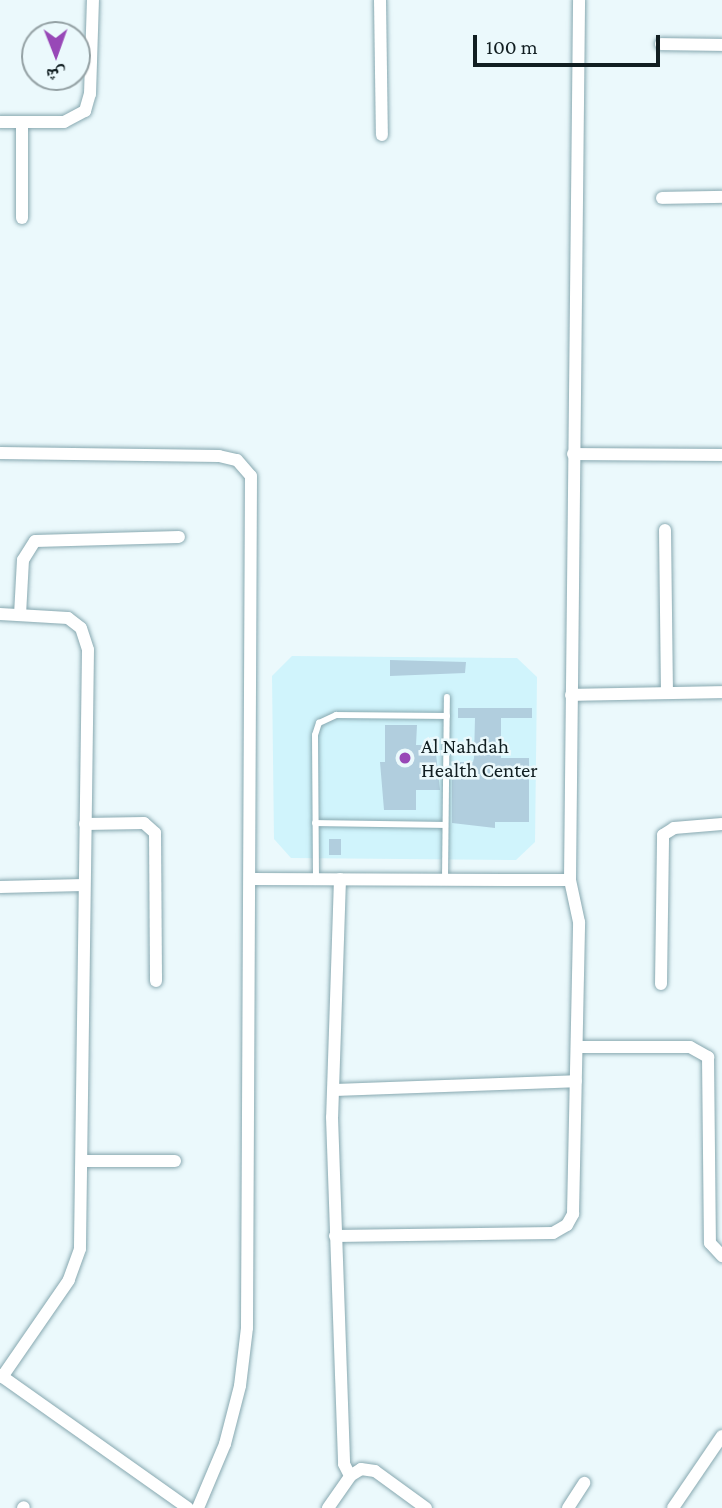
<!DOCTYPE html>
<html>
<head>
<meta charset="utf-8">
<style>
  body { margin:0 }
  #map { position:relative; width:722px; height:1508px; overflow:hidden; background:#ebf9fc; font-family:"Crimson Pro","Noto Naskh Arabic",serif }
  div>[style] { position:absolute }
  .built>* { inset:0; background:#d0f4fc }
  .building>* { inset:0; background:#b1cede; transform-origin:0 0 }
  .roads { filter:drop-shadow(0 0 2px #87a8b0) drop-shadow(0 0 2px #87a8b0) }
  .service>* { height:6px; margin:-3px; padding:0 3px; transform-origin:3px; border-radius:3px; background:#fff }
  .minor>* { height:12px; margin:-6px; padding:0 6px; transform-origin:6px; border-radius:6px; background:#fff }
  .dots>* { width:19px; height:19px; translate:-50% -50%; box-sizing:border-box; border:4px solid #ebf9fc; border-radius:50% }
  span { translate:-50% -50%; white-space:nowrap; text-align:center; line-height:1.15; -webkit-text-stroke:5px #ebf9fc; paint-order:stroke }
  .poi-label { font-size:21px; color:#111e21 }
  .left { translate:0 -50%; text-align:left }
  .north { position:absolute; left:21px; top:21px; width:70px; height:70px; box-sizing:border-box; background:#ebf9fc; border:2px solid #94a1a4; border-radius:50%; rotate:179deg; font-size:19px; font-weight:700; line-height:28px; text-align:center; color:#111e21 }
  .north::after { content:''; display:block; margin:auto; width:24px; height:32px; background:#9848b7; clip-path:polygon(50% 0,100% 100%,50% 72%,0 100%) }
  .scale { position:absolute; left:473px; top:35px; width:187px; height:32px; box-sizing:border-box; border:4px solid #111e21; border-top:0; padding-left:9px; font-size:21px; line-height:24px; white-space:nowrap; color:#111e21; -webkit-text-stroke:5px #ebf9fc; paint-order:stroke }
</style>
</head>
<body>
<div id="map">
  <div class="built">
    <i style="clip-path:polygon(292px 656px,517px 658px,537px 677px,535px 842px,516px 860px,291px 858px,274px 839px,272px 676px)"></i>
  </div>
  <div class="building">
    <i style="clip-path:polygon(390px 660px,466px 662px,465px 673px,390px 676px)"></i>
    <i style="clip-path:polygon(458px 708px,532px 708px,532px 718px,501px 718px,501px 758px,529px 758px,529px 822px,495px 822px,495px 828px,452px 823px,452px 762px,473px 762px,474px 758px,475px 718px,458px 718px)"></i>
    <i style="clip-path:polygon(385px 725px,417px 725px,416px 745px,435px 745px,440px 790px,416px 790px,416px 810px,384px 810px,380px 762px,385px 762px)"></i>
    <i style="left:329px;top:839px;width:12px;height:16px"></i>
  </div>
  <div class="roads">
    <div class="service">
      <i style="left:315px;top:823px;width:130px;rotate:0.9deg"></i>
      <i style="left:316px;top:879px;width:144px;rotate:-90.4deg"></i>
      <i style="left:315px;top:735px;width:13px;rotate:-72deg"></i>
      <i style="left:319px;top:723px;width:19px;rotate:-25deg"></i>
      <i style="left:336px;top:715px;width:111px;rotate:0.5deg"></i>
      <i style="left:445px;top:879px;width:182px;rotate:-89.4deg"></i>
    </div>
    <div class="minor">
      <i style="left:380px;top:0;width:135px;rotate:89.2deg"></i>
      <i style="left:661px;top:44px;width:61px;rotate:0.9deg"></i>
      <i style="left:0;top:122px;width:64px"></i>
      <i style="left:64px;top:122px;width:24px;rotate:-28deg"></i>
      <i style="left:85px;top:111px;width:18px;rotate:-74deg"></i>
      <i style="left:90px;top:94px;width:94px;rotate:-88.2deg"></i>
      <i style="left:662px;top:198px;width:60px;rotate:-1deg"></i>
      <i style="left:22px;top:218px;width:96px;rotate:-90deg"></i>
      <i style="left:0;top:453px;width:219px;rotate:0.8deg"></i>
      <i style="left:219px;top:456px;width:18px;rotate:13deg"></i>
      <i style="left:237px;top:460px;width:21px;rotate:49deg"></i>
      <i style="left:251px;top:476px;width:852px;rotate:90.27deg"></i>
      <i style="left:247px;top:1328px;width:58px;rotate:96.9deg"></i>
      <i style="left:240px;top:1386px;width:60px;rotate:104.5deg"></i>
      <i style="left:225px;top:1444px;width:69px;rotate:112.9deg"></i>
      <i style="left:573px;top:454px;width:149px;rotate:0.4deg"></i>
      <i style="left:665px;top:530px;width:162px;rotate:89.3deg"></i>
      <i style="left:0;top:614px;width:68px;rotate:3.4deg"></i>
      <i style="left:68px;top:618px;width:16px;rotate:38deg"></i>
      <i style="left:81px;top:628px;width:23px;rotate:72deg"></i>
      <i style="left:88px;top:650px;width:599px;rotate:90.77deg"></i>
      <i style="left:80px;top:1249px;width:33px;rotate:110deg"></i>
      <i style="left:69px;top:1280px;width:118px;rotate:124.6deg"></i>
      <i style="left:20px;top:615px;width:55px;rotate:-86.9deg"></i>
      <i style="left:23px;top:560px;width:22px;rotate:-58deg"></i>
      <i style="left:35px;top:541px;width:144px;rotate:-1.6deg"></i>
      <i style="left:571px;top:695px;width:151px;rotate:-1.1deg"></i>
      <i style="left:85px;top:824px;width:59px;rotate:-1deg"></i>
      <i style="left:144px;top:823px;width:15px;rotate:42deg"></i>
      <i style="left:155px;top:833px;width:148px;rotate:89.6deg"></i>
      <i style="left:250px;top:879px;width:320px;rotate:0.2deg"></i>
      <i style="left:340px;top:879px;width:238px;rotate:91.9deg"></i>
      <i style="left:332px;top:1117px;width:347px;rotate:88deg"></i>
      <i style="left:344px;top:1464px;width:13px;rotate:63deg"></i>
      <i style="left:0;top:887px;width:84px;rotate:-1.4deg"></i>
      <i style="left:661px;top:984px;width:149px;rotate:-89.2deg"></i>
      <i style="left:663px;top:835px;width:13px;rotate:-32deg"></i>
      <i style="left:674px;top:828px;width:48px;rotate:-4.8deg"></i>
      <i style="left:578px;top:1047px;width:112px"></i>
      <i style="left:690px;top:1047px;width:21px;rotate:29deg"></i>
      <i style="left:708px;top:1057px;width:186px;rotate:89.4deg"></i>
      <i style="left:710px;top:1243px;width:18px;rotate:47deg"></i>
      <i style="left:334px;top:1090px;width:242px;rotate:-2.1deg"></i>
      <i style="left:83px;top:1161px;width:92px"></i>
      <i style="left:335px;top:1236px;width:218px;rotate:-0.8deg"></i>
      <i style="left:553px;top:1233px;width:16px;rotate:-30deg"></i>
      <i style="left:567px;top:1225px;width:13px;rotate:-61deg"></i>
      <i style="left:573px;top:1214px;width:292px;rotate:-88.8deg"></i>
      <i style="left:579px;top:922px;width:43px;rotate:-102.1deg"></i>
      <i style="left:570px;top:880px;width:880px;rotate:-89.41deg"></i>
      <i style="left:0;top:1375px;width:230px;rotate:35.3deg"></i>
      <i style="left:23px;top:1508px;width:1px;rotate:-45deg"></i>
      <i style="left:328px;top:1508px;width:39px;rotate:-55deg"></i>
      <i style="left:350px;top:1476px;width:13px;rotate:-32deg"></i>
      <i style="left:361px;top:1469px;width:14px;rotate:8deg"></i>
      <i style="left:375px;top:1471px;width:63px;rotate:36deg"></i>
      <i style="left:568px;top:1508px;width:30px;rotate:-57deg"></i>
      <i style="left:673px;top:1508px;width:87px;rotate:-55.8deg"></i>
    </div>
  </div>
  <div class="dots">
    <i style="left:405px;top:758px;background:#9848b7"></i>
  </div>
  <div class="poi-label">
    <span class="left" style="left:421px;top:758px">Al Nahdah<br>Health Center</span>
  </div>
  <div class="north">ش</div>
  <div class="scale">100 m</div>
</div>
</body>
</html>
